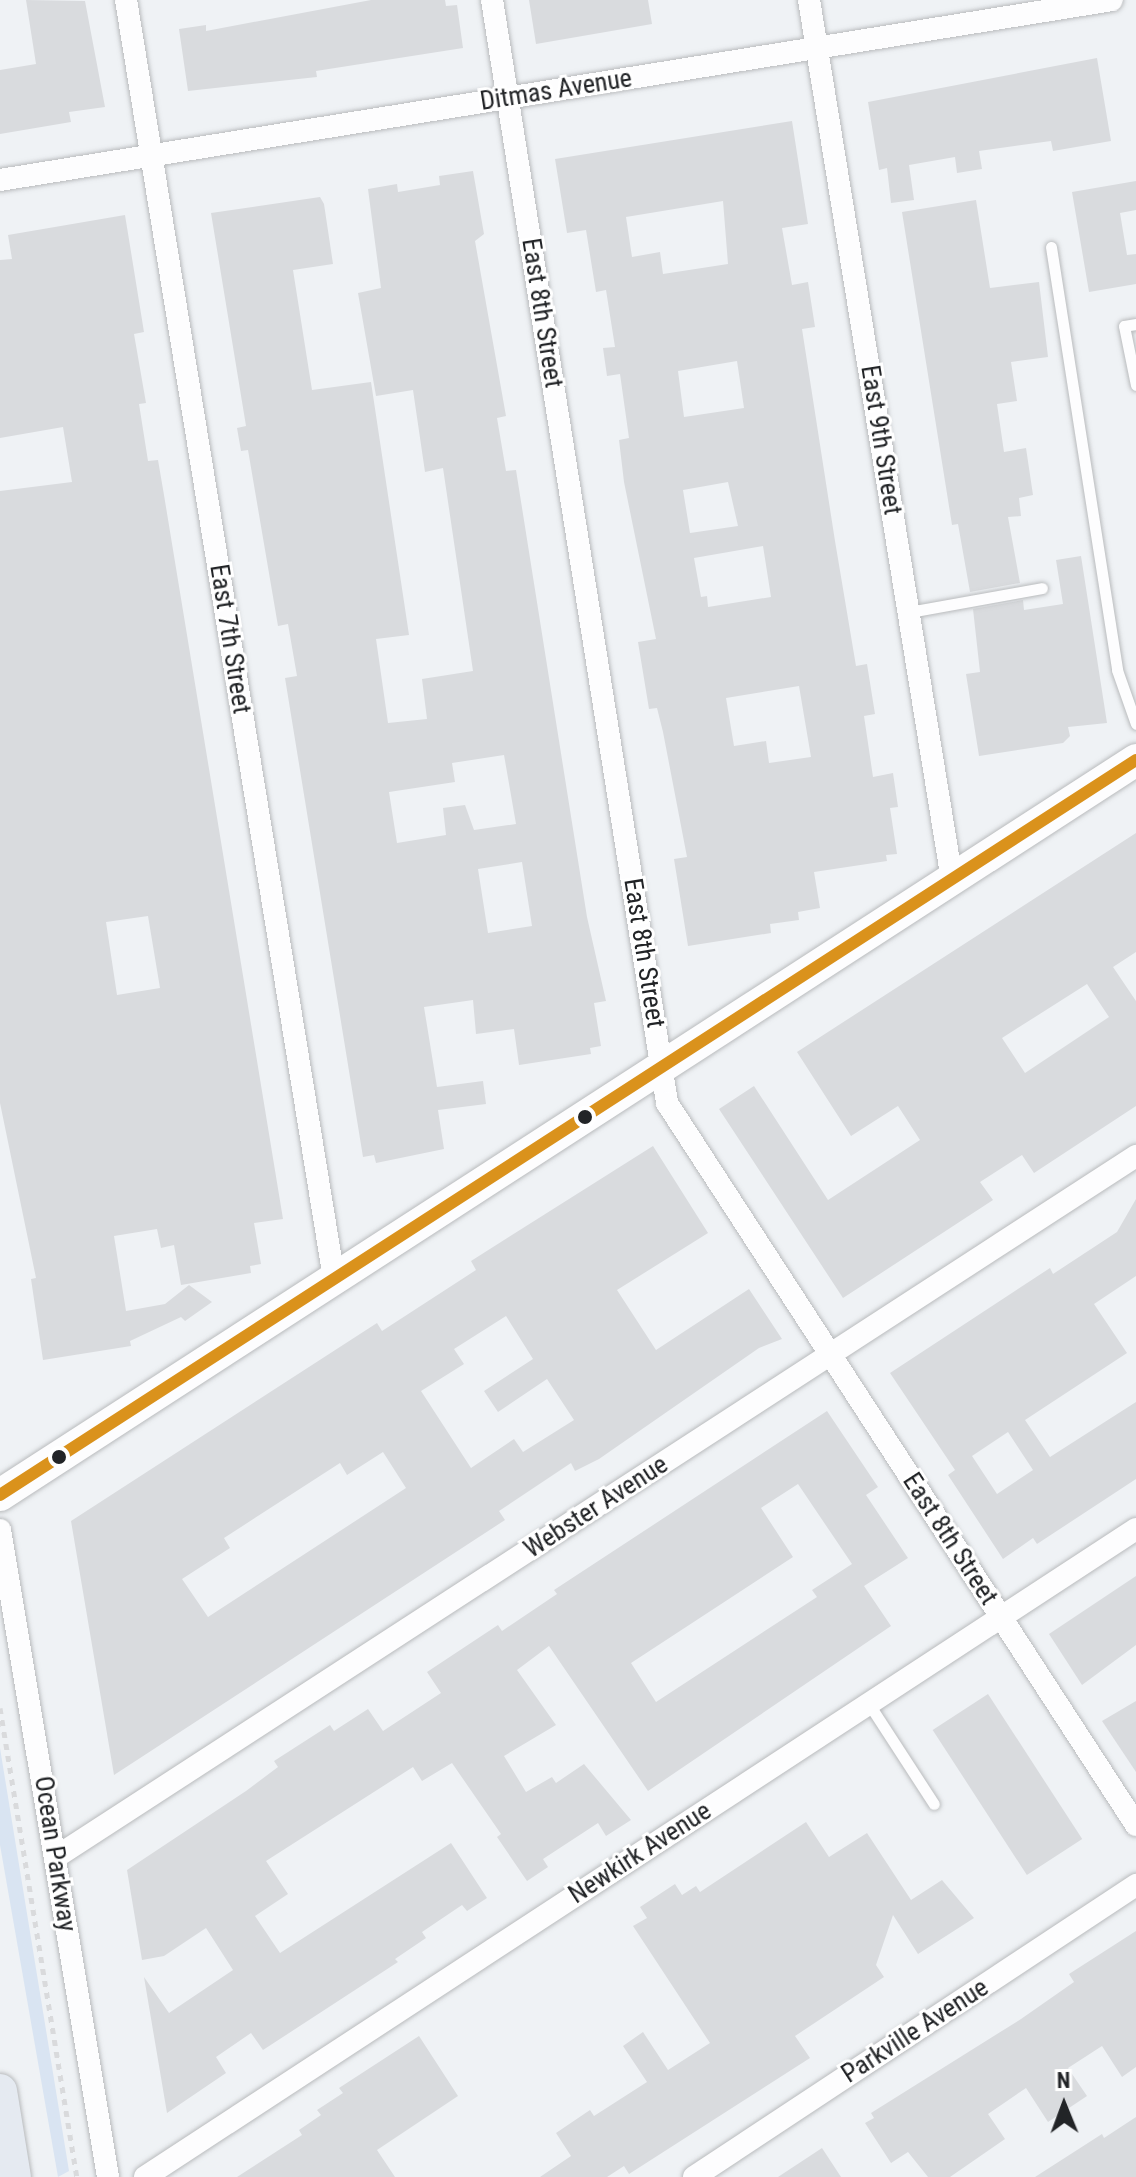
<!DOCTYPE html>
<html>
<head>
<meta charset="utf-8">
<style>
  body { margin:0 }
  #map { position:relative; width:1136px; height:2177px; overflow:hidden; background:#eff2f5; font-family:"Roboto Condensed",sans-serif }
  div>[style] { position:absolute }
  .green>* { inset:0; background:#d9e4f2 }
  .building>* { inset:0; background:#d9dbde; transform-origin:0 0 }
  .path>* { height:5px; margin-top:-2.5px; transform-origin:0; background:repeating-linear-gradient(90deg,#d9dadc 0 6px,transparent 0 12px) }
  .roads { filter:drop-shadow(0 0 2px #b9bbbd) drop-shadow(0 0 2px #b9bbbd) }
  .lane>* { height:11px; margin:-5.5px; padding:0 5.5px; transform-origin:5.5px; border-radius:5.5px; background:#fdfdfe }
  .street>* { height:22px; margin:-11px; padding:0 11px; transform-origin:11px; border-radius:11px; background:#fdfdfe }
  .secondary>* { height:32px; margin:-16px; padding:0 16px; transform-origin:16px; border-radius:16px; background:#fdfdfe }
  .primary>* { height:34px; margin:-17px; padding:0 17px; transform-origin:17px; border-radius:17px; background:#e5eaf1 }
  .bus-1>* { height:12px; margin:-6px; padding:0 6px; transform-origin:6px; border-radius:6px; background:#da921c }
  .dots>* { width:22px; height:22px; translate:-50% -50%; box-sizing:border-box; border:4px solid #fff; border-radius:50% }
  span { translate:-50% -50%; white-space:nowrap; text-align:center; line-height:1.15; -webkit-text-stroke:6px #fff; paint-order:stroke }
  .street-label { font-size:26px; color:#222427 }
  .north { position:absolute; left:1024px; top:2065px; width:80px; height:80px; -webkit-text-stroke:6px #fff; paint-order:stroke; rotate:359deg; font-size:22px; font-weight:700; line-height:32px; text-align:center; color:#222427 }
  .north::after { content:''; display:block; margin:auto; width:28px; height:36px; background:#222427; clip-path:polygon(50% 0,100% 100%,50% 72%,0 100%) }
</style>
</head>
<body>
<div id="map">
  <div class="green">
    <i style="clip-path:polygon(0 1748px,69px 2171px,58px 2177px,0 1845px)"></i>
  </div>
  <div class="building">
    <i style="clip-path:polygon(26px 0,85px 1px,105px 107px,69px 112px,71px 122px,0 134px,0 70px,36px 64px)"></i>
    <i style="clip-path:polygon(371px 0,445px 0,446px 6px,457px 5px,463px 48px,316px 71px,317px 77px,188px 91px,179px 29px,206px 25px,206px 31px)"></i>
    <i style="clip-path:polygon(529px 0,648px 0,652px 24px,536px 44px)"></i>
    <i style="clip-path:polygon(1097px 58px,1111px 141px,1053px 151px,1051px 141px,979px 151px,982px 169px,957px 173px,955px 157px,909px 165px,914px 200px,891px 203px,887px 168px,879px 170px,868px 102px)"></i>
    <i style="clip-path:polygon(evenodd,792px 121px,808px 224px,782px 228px,792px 285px,808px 282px,815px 327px,802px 329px,835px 541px,856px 666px,867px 664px,875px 714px,864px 716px,873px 777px,893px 773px,898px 807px,890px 808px,897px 854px,886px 855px,887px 861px,814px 872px,820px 908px,798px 912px,799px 920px,770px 924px,771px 933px,688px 946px,674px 859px,687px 857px,663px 732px,657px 708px,649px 709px,638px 642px,656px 639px,624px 482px,619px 440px,629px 438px,620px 374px,607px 376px,603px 348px,615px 347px,606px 290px,596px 292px,586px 230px,567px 233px,555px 159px,792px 121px,723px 201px,728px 264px,663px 274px,660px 252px,632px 257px,626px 217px,723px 201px,792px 121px,737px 361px,744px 408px,684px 417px,678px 371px,737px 361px,792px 121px,728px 482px,738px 526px,690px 533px,683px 490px,728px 482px,792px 121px,763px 546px,771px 597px,708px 607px,707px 596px,701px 597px,694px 558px,763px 546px,792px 121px,799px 686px,811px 757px,769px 763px,766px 741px,734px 746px,726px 698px,799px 686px)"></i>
    <i style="clip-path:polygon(evenodd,473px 171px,484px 234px,475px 241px,506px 416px,497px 418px,506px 471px,516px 470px,587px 917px,606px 1001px,594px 1003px,601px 1046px,590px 1048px,591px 1054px,519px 1065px,514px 1029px,476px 1034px,473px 1000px,424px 1007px,437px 1087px,483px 1081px,486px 1104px,438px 1110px,444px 1149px,376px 1163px,374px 1155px,363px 1157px,285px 678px,297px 676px,288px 624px,278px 626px,248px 450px,241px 451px,237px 428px,246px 426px,211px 213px,320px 197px,324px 204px,333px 264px,293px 270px,312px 390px,371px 382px,409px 635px,376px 639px,388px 723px,427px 719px,422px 679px,473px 671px,443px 468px,425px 472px,413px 390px,376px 396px,358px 293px,381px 288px,368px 189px,397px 184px,398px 192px,440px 185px,439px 176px,473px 171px,504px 755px,516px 824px,474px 830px,465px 805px,443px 808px,446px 835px,397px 843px,389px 792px,455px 782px,452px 763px,504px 755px,473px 171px,522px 862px,532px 926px,488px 933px,478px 869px,522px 862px)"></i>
    <i style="clip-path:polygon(1136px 181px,1136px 210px,1120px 213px,1127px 255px,1136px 254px,1136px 284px,1089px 292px,1072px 192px)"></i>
    <i style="clip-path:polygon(976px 200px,990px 288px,1039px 282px,1048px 357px,1011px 362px,1017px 401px,997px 404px,1004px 452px,1026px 448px,1033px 495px,1019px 498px,1021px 516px,1008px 517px,1020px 583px,970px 592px,958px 524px,952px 525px,902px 212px)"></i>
    <i style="clip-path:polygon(evenodd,125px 215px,144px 332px,134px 334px,146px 403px,139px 404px,148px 461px,158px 460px,164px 495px,283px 1219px,254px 1223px,261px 1264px,250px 1266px,251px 1273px,181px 1285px,174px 1245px,161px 1248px,157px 1229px,114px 1236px,126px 1311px,165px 1304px,189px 1285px,212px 1302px,185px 1321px,181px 1317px,130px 1341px,131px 1346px,43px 1360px,31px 1279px,36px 1278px,0 1103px,0 491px,72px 482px,63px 427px,0 438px,0 260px,12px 259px,8px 235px,125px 215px,148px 916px,160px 988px,117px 995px,106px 922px,148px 916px)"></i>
    <i style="clip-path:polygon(1081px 556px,1107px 723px,1068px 727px,1070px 736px,1063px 743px,979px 756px,966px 674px,980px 672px,973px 609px,1023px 600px,1024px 610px,1063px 604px,1056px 560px)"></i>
    <i style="clip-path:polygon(evenodd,1136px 833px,1136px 952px,1113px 967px,1136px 1001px,1136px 1106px,1034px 1173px,1022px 1155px,980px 1182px,993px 1200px,843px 1298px,719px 1109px,754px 1086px,828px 1200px,920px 1140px,898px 1106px,851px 1136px,797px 1052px,1136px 833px,1087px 984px,1109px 1017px,1025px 1073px,1002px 1038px,1087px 984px)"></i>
    <i style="clip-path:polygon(evenodd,653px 1146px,708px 1233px,617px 1290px,656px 1350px,749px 1289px,782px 1339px,759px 1348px,599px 1459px,575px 1471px,571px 1463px,499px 1511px,505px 1520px,114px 1775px,71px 1521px,377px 1323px,382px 1331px,476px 1270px,471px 1261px,653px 1146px,506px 1316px,533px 1359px,484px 1391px,498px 1412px,547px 1379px,574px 1420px,523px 1452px,514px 1439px,471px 1468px,421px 1391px,464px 1364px,454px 1349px,506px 1316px,653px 1146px,383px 1452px,406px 1488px,208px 1617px,182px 1579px,230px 1548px,224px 1538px,340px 1463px,347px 1475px,383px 1452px)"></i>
    <i style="clip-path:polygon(evenodd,1136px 1199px,1136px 1276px,1094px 1304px,1127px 1353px,1025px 1420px,1050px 1457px,1136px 1402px,1136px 1479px,1037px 1544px,1033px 1538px,1003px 1559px,948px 1475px,955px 1470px,890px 1373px,1050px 1268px,1053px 1274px,1117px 1232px,1136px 1199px,1008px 1432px,1033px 1470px,997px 1494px,972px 1456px,1008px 1432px)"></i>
    <i style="clip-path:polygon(evenodd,827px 1411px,878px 1487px,866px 1495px,908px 1558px,864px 1586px,891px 1626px,648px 1791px,549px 1646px,517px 1670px,556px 1725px,504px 1756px,526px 1792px,552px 1777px,556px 1783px,584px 1764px,631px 1820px,606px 1836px,598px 1823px,543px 1859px,548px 1867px,527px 1881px,497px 1837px,501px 1834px,452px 1763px,422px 1781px,413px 1767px,266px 1861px,288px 1894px,255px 1916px,280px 1953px,451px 1843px,487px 1898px,467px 1911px,462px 1905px,422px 1932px,426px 1938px,395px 1959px,398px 1962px,263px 2050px,251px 2033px,216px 2057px,226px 2073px,167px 2113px,144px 1977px,169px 2013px,233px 1970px,206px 1928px,164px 1956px,142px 1960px,127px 1870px,246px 1791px,278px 1767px,274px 1761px,330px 1725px,334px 1731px,368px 1709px,383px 1731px,441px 1693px,427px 1672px,498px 1625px,502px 1631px,557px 1594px,554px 1590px,827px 1411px,798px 1484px,852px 1564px,812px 1590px,817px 1597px,656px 1702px,631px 1663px,793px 1557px,761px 1508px,798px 1484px)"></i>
    <i style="clip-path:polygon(1136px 1576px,1136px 1645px,1082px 1685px,1049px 1634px)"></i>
    <i style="left:988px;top:1694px;width:173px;height:66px;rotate:57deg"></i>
    <i style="clip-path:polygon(1136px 1701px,1136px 1772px,1102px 1721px)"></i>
    <i style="clip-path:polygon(806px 1822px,829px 1857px,867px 1833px,911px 1900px,942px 1880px,974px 1918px,918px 1954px,893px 1915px,876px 1965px,884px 1977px,795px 2036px,810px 2058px,629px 2174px,624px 2166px,607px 2177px,540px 2177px,571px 2156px,556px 2133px,590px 2110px,594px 2116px,647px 2082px,623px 2046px,643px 2032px,668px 2070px,710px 2043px,633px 1926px,647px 1918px,640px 1907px,675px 1884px,682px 1895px,696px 1886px,700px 1892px)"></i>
    <i style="clip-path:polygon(1136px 1931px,1136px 2067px,1122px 2077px,1102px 2046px,1068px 2068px,1087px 2096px,1048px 2122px,1026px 2088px,988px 2114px,1005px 2139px,950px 2177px,928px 2177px,908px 2152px,891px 2163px,865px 2123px,874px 2118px,871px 2113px,1021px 2019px,1074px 1982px,1069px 1974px)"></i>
    <i style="clip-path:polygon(419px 2036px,458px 2096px,377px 2150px,395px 2177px,237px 2177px,302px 2135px,299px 2130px,321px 2115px,317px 2110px,343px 2093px,339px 2088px)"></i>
    <i style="clip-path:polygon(1136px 2117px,1136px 2177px,1035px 2177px,1102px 2134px,1104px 2138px)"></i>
    <i style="clip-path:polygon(822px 2148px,841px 2177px,778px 2177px)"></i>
  </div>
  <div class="path">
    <i style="left:0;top:1708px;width:475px;rotate:80.7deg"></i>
  </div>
  <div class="roads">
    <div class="lane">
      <i style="left:1051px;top:247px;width:428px;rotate:81.1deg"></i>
      <i style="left:1117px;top:670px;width:57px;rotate:70.6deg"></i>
      <i style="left:1136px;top:324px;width:12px;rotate:171deg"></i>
      <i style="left:1124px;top:326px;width:60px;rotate:78.5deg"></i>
      <i style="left:909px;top:612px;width:135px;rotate:-10.2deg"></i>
      <i style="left:869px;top:1704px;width:119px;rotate:57deg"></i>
    </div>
    <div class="street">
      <i style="left:126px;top:0;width:1296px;rotate:80.76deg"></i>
      <i style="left:492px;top:0;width:1117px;rotate:80.98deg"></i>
      <i style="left:667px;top:1103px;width:861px;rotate:56.99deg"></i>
      <i style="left:809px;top:0;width:892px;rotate:80.77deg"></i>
      <i style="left:0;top:180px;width:1126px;rotate:-9.19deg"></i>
      <i style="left:0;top:1530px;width:656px;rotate:80.52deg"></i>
      <i style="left:56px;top:1857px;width:1288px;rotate:-32.99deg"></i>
      <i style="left:145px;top:2177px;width:1184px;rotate:-33.18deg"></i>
      <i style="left:694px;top:2177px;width:530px;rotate:-33.45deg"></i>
    </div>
    <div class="secondary">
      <i style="left:0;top:1495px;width:1353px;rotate:-32.9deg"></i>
    </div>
    <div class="primary">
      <i style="left:0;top:2091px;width:87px;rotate:80.8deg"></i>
    </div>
  </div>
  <div class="bus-1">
    <i style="left:0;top:1495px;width:1353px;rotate:-32.9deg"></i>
  </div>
  <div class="dots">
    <i style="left:585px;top:1117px;background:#222427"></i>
    <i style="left:59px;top:1457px;background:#222427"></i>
  </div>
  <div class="street-label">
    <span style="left:556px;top:90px;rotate:-9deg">Ditmas Avenue</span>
    <span style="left:542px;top:313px;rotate:81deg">East 8th Street</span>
    <span style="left:881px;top:440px;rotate:81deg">East 9th Street</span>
    <span style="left:230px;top:639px;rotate:81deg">East 7th Street</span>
    <span style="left:644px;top:953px;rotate:81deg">East 8th Street</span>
    <span style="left:596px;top:1507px;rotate:-33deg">Webster Avenue</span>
    <span style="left:950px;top:1539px;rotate:57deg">East 8th Street</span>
    <span style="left:640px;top:1853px;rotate:-33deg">Newkirk Avenue</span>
    <span style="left:55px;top:1854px;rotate:81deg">Ocean Parkway</span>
    <span style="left:915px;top:2031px;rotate:-33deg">Parkville Avenue</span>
  </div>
  <div class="north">N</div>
</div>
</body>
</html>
